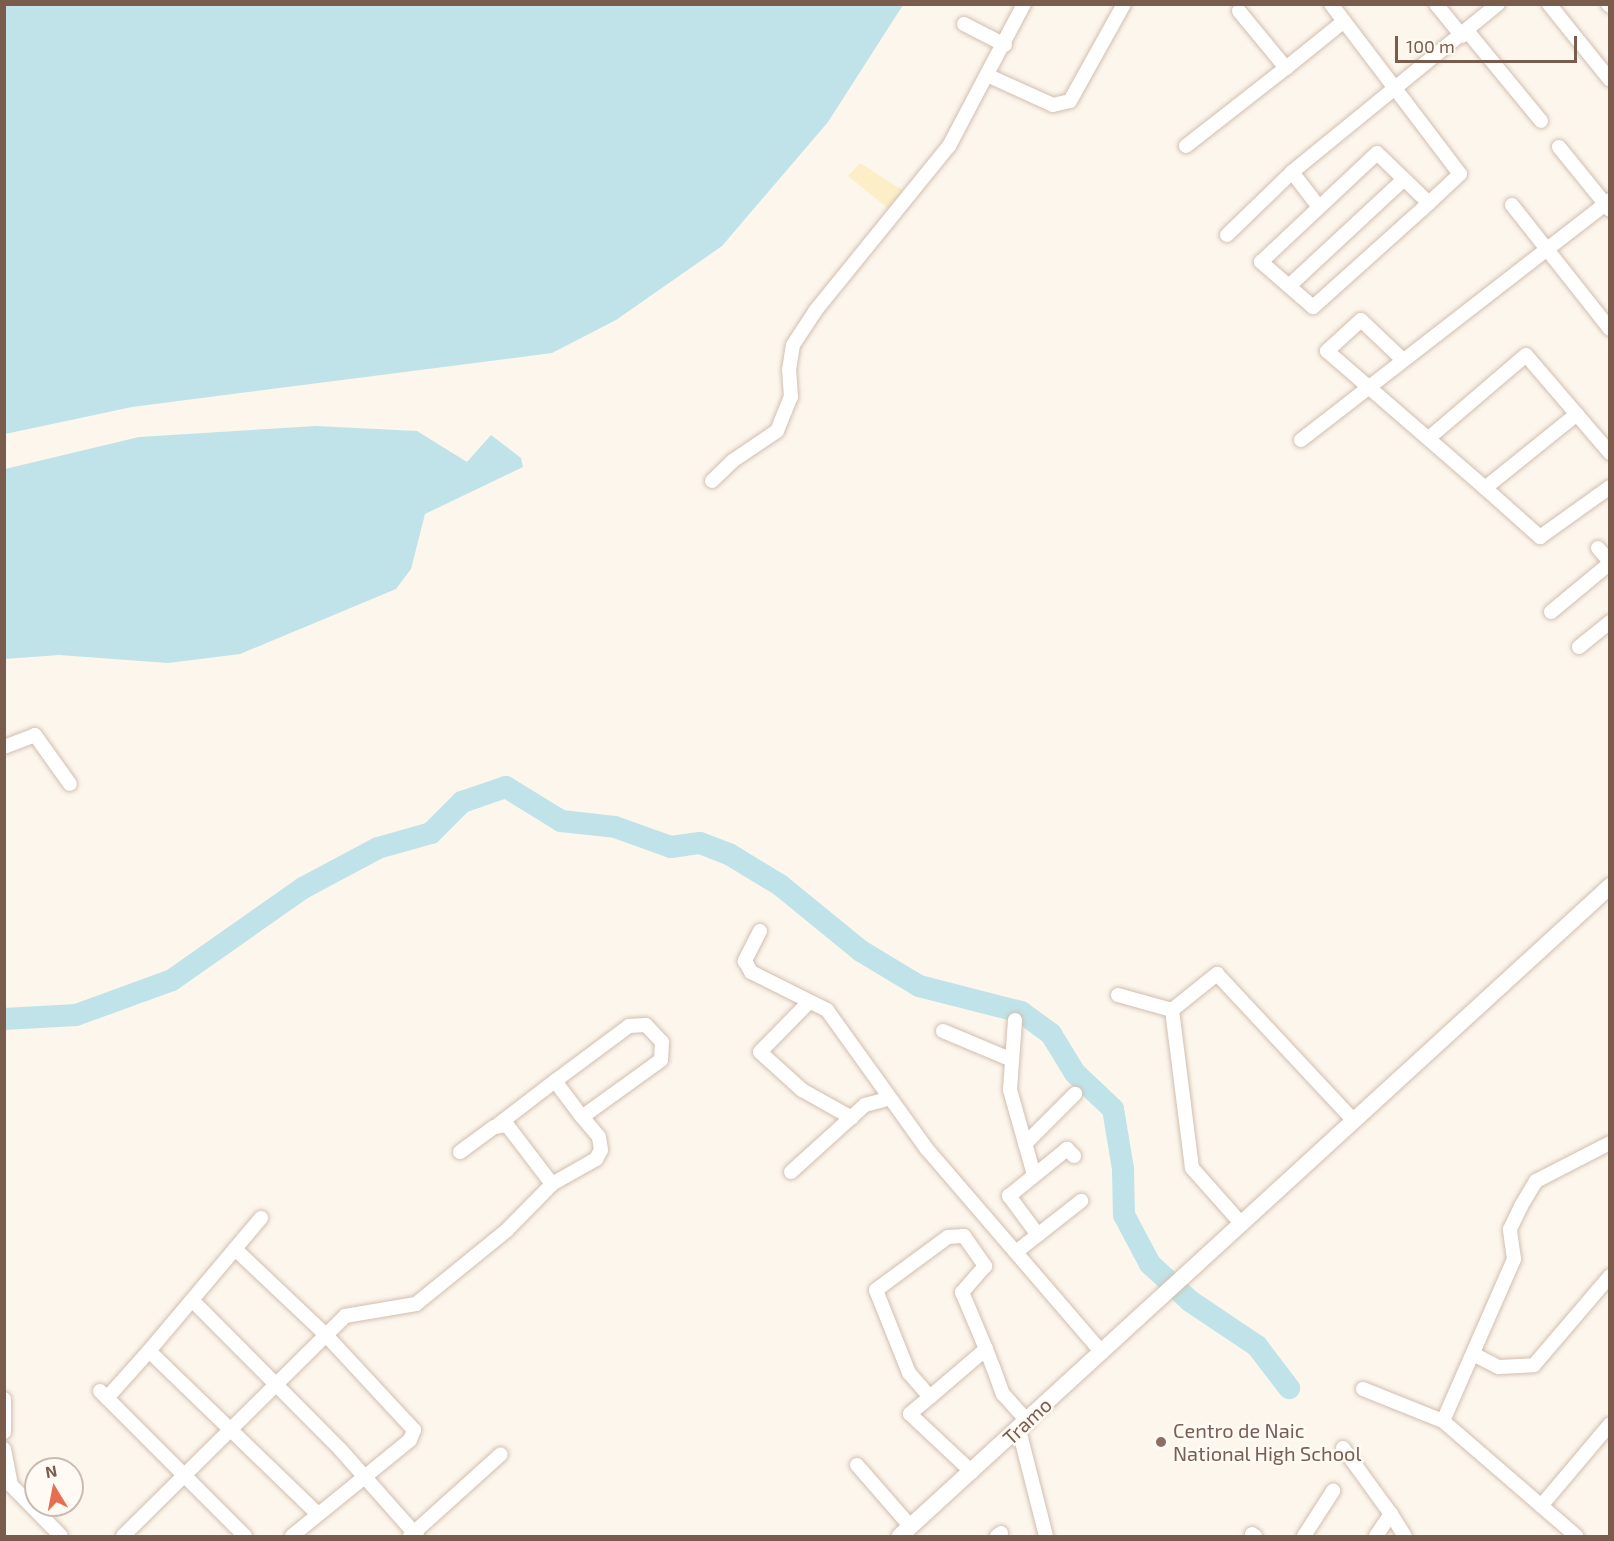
<!DOCTYPE html>
<html>
<head>
<meta charset="utf-8">
<style>
  body { margin:0 }
  #map { position:relative; width:1614px; height:1541px; overflow:hidden; background:#fdf6ec; font-family:"Exo 2",sans-serif }
  div>[style] { position:absolute }
  .sand>* { inset:0; background:#fcefc7 }
  .water>* { inset:0; background:#bfe3e8 }
  .river>* { height:22px; margin:-11px; padding:0 11px; transform-origin:11px; border-radius:11px; background:#bfe3e8 }
  .roads { filter:drop-shadow(0 0 2px #d1beb0) drop-shadow(0 0 2px #d1beb0) }
  .minor>* { height:14px; margin:-7px; padding:0 7px; transform-origin:7px; border-radius:7px; background:#fff }
  .tertiary>* { height:16px; margin:-8px; padding:0 8px; transform-origin:8px; border-radius:8px; background:#fff }
  .dots>* { width:16px; height:16px; translate:-50% -50%; box-sizing:border-box; border:3px solid #fffaf3; border-radius:50% }
  span { translate:-50% -50%; white-space:nowrap; text-align:center; line-height:1.15; -webkit-text-stroke:5px #fffaf3; paint-order:stroke }
  .street-label { font-size:20px; color:#7a5c4d }
  .education-label { font-size:20px; color:#785e54 }
  .left { translate:0 -50%; text-align:left }
  .frame { position:absolute; inset:0; border:6px solid #7a5c4d; pointer-events:none }
  .north { position:absolute; left:24px; top:1457px; width:60px; height:60px; box-sizing:border-box; background:#fffaf3; border:2px solid #cabbb1; border-radius:50%; rotate:350deg; font-size:16px; font-weight:700; line-height:24px; text-align:center; color:#7a5c4d }
  .north::after { content:''; display:block; margin:auto; width:21px; height:27px; background:#e76f51; clip-path:polygon(50% 0,100% 100%,50% 72%,0 100%) }
  .scale { position:absolute; left:1395px; top:36px; width:182px; height:27px; box-sizing:border-box; border:3px solid #7a5c4d; border-top:0; padding-left:8px; font-size:18px; line-height:21px; white-space:nowrap; color:#7a5c4d; -webkit-text-stroke:4px #fffaf3; paint-order:stroke }
</style>
</head>
<body>
<div id="map">
  <div class="sand">
    <i style="clip-path:polygon(860px 163px,904px 191px,890px 210px,848px 176px)"></i>
  </div>
  <div class="water">
    <i style="clip-path:polygon(4px 5px,5px 4px,903px 5px,828px 122px,722px 246px,616px 320px,552px 353px,132px 407px,5px 434px)"></i>
    <i style="clip-path:polygon(316px 426px,417px 431px,467px 462px,491px 435px,521px 458px,523px 467px,425px 514px,411px 569px,396px 589px,240px 654px,168px 663px,59px 655px,5px 659px,5px 469px,139px 437px)"></i>
  </div>
  <div class="river">
    <i style="left:4px;top:1019px;width:72px;rotate:-3.2deg"></i>
    <i style="left:76px;top:1015px;width:102px;rotate:-20deg"></i>
    <i style="left:172px;top:980px;width:160px;rotate:-35.1deg"></i>
    <i style="left:303px;top:888px;width:85px;rotate:-28.1deg"></i>
    <i style="left:378px;top:848px;width:55px;rotate:-15.8deg"></i>
    <i style="left:431px;top:833px;width:44px;rotate:-45deg"></i>
    <i style="left:462px;top:802px;width:46px;rotate:-18.8deg"></i>
    <i style="left:506px;top:787px;width:65px;rotate:31.7deg"></i>
    <i style="left:561px;top:821px;width:54px;rotate:6.3deg"></i>
    <i style="left:615px;top:827px;width:59px;rotate:19.7deg"></i>
    <i style="left:671px;top:847px;width:29px;rotate:-8deg"></i>
    <i style="left:700px;top:843px;width:31px;rotate:21deg"></i>
    <i style="left:729px;top:854px;width:60px;rotate:31.3deg"></i>
    <i style="left:780px;top:885px;width:104px;rotate:39.2deg"></i>
    <i style="left:861px;top:951px;width:68px;rotate:31.1deg"></i>
    <i style="left:919px;top:986px;width:105px;rotate:14.3deg"></i>
    <i style="left:1021px;top:1012px;width:37px;rotate:36deg"></i>
    <i style="left:1051px;top:1034px;width:46px;rotate:58.4deg"></i>
    <i style="left:1075px;top:1073px;width:52px;rotate:43.5deg"></i>
    <i style="left:1113px;top:1109px;width:61px;rotate:80.5deg"></i>
    <i style="left:1123px;top:1169px;width:46px;rotate:88.8deg"></i>
    <i style="left:1124px;top:1215px;width:55px;rotate:62deg"></i>
    <i style="left:1150px;top:1264px;width:54px;rotate:42.8deg"></i>
    <i style="left:1190px;top:1301px;width:81px;rotate:33.9deg"></i>
    <i style="left:1257px;top:1346px;width:53px;rotate:52.7deg"></i>
  </div>
  <div class="roads">
    <div class="minor">
      <i style="left:1331px;top:4px;width:213px;rotate:52.8deg"></i>
      <i style="left:1460px;top:174px;width:42px;rotate:136.9deg"></i>
      <i style="left:1429px;top:203px;width:156px;rotate:138.1deg"></i>
      <i style="left:1313px;top:307px;width:69px;rotate:-139.1deg"></i>
      <i style="left:1261px;top:262px;width:159px;rotate:-43.2deg"></i>
      <i style="left:1377px;top:153px;width:72px;rotate:43.9deg"></i>
      <i style="left:1436px;top:4px;width:41px;rotate:50.9deg"></i>
      <i style="left:1549px;top:4px;width:97px;rotate:51.2deg"></i>
      <i style="left:1608px;top:4px;width:3px;rotate:45deg"></i>
      <i style="left:1239px;top:11px;width:74px;rotate:50.5deg"></i>
      <i style="left:1286px;top:68px;width:73px;rotate:-38.9deg"></i>
      <i style="left:964px;top:24px;width:46px;rotate:27.1deg"></i>
      <i style="left:1468px;top:32px;width:115px;rotate:50.6deg"></i>
      <i style="left:989px;top:76px;width:70px;rotate:24.4deg"></i>
      <i style="left:1053px;top:105px;width:17px;rotate:-13deg"></i>
      <i style="left:1070px;top:101px;width:111px;rotate:-60.9deg"></i>
      <i style="left:1186px;top:146px;width:127px;rotate:-38deg"></i>
      <i style="left:1559px;top:147px;width:81px;rotate:51deg"></i>
      <i style="left:1292px;top:172px;width:44px;rotate:52.4deg"></i>
      <i style="left:1512px;top:205px;width:158px;rotate:51.7deg"></i>
      <i style="left:1227px;top:235px;width:91px;rotate:-44.1deg"></i>
      <i style="left:1292px;top:172px;width:266px;rotate:-39.2deg"></i>
      <i style="left:1289px;top:286px;width:157px;rotate:-42.9deg"></i>
      <i style="left:1403px;top:360px;width:58px;rotate:-136.4deg"></i>
      <i style="left:1361px;top:320px;width:46px;rotate:137.6deg"></i>
      <i style="left:1327px;top:351px;width:209px;rotate:40.9deg"></i>
      <i style="left:1485px;top:488px;width:118px;rotate:-38.8deg"></i>
      <i style="left:1430px;top:437px;width:126px;rotate:-40.5deg"></i>
      <i style="left:1526px;top:355px;width:129px;rotate:49.4deg"></i>
      <i style="left:1301px;top:440px;width:391px;rotate:-37.8deg"></i>
      <i style="left:712px;top:481px;width:30px;rotate:-44deg"></i>
      <i style="left:734px;top:460px;width:52px;rotate:-34deg"></i>
      <i style="left:777px;top:431px;width:37px;rotate:-68deg"></i>
      <i style="left:791px;top:397px;width:27px;rotate:-94deg"></i>
      <i style="left:789px;top:370px;width:25px;rotate:-81deg"></i>
      <i style="left:793px;top:345px;width:42px;rotate:-56.7deg"></i>
      <i style="left:816px;top:310px;width:211px;rotate:-51deg"></i>
      <i style="left:949px;top:146px;width:161px;rotate:-62.2deg"></i>
      <i style="left:1485px;top:488px;width:74px;rotate:41.7deg"></i>
      <i style="left:1540px;top:537px;width:86px;rotate:-35.5deg"></i>
      <i style="left:1598px;top:548px;width:18px;rotate:49deg"></i>
      <i style="left:1551px;top:612px;width:77px;rotate:-39.7deg"></i>
      <i style="left:1579px;top:647px;width:40px;rotate:-39deg"></i>
      <i style="left:4px;top:747px;width:33px;rotate:-21deg"></i>
      <i style="left:35px;top:735px;width:60px;rotate:54.5deg"></i>
      <i style="left:760px;top:931px;width:34px;rotate:117deg"></i>
      <i style="left:745px;top:961px;width:13px;rotate:61deg"></i>
      <i style="left:751px;top:972px;width:85px;rotate:26.6deg"></i>
      <i style="left:827px;top:1010px;width:170px;rotate:54.3deg"></i>
      <i style="left:926px;top:1148px;width:267px;rotate:49.3deg"></i>
      <i style="left:1118px;top:995px;width:56px;rotate:15.5deg"></i>
      <i style="left:1172px;top:1010px;width:159px;rotate:82.8deg"></i>
      <i style="left:1192px;top:1168px;width:72px;rotate:48.4deg"></i>
      <i style="left:809px;top:1002px;width:70px;rotate:134.4deg"></i>
      <i style="left:760px;top:1052px;width:57px;rotate:42.1deg"></i>
      <i style="left:802px;top:1090px;width:57px;rotate:29.2deg"></i>
      <i style="left:1172px;top:1010px;width:58px;rotate:-38.7deg"></i>
      <i style="left:1217px;top:974px;width:200px;rotate:47deg"></i>
      <i style="left:1015px;top:1020px;width:70px;rotate:94.1deg"></i>
      <i style="left:1010px;top:1090px;width:88px;rotate:74.2deg"></i>
      <i style="left:943px;top:1031px;width:75px;rotate:22.8deg"></i>
      <i style="left:495px;top:1127px;width:76px;rotate:-37.5deg"></i>
      <i style="left:1025px;top:1144px;width:71px;rotate:-45deg"></i>
      <i style="left:460px;top:1152px;width:42px;rotate:-36.3deg"></i>
      <i style="left:494px;top:1127px;width:13px;rotate:-9deg"></i>
      <i style="left:507px;top:1125px;width:74px;rotate:52.7deg"></i>
      <i style="left:791px;top:1172px;width:100px;rotate:-42.2deg"></i>
      <i style="left:865px;top:1105px;width:24px;rotate:-15deg"></i>
      <i style="left:1038px;top:1235px;width:49px;rotate:-126.6deg"></i>
      <i style="left:1009px;top:1196px;width:75px;rotate:-39deg"></i>
      <i style="left:1067px;top:1149px;width:10px;rotate:45deg"></i>
      <i style="left:235px;top:1249px;width:124px;rotate:43.4deg"></i>
      <i style="left:325px;top:1334px;width:131px;rotate:47.2deg"></i>
      <i style="left:414px;top:1430px;width:11px;rotate:112deg"></i>
      <i style="left:410px;top:1440px;width:152px;rotate:140.9deg"></i>
      <i style="left:1016px;top:1252px;width:83px;rotate:-38.1deg"></i>
      <i style="left:194px;top:1302px;width:207px;rotate:45.2deg"></i>
      <i style="left:340px;top:1449px;width:116px;rotate:48.5deg"></i>
      <i style="left:986px;top:1349px;width:74px;rotate:139.4deg"></i>
      <i style="left:930px;top:1397px;width:32px;rotate:-131deg"></i>
      <i style="left:909px;top:1373px;width:89px;rotate:-111.7deg"></i>
      <i style="left:876px;top:1290px;width:89px;rotate:-36.4deg"></i>
      <i style="left:948px;top:1237px;width:16px;rotate:-4deg"></i>
      <i style="left:964px;top:1236px;width:37px;rotate:55deg"></i>
      <i style="left:985px;top:1266px;width:35px;rotate:131deg"></i>
      <i style="left:962px;top:1292px;width:62px;rotate:67.2deg"></i>
      <i style="left:986px;top:1349px;width:19px;rotate:69deg"></i>
      <i style="left:993px;top:1367px;width:29px;rotate:70deg"></i>
      <i style="left:1003px;top:1394px;width:38px;rotate:48deg"></i>
      <i style="left:149px;top:1351px;width:174px;rotate:-49.9deg"></i>
      <i style="left:1473px;top:1354px;width:29px;rotate:27deg"></i>
      <i style="left:1499px;top:1367px;width:35px;rotate:-3deg"></i>
      <i style="left:1534px;top:1365px;width:117px;rotate:-49.5deg"></i>
      <i style="left:1363px;top:1389px;width:86px;rotate:21.8deg"></i>
      <i style="left:1443px;top:1421px;width:176px;rotate:40.8deg"></i>
      <i style="left:100px;top:1391px;width:205px;rotate:45deg"></i>
      <i style="left:930px;top:1397px;width:26px;rotate:140deg"></i>
      <i style="left:910px;top:1414px;width:85px;rotate:43.1deg"></i>
      <i style="left:107px;top:1398px;width:63px;rotate:-48.2deg"></i>
      <i style="left:149px;top:1351px;width:233px;rotate:44deg"></i>
      <i style="left:4px;top:1399px;width:33px;rotate:90deg"></i>
      <i style="left:1443px;top:1421px;width:177px;rotate:-66.3deg"></i>
      <i style="left:1514px;top:1259px;width:30px;rotate:-98deg"></i>
      <i style="left:1510px;top:1229px;width:25px;rotate:-64deg"></i>
      <i style="left:1521px;top:1206px;width:29px;rotate:-59deg"></i>
      <i style="left:1536px;top:1181px;width:83px;rotate:-27.2deg"></i>
      <i style="left:1019px;top:1430px;width:109px;rotate:75.7deg"></i>
      <i style="left:1343px;top:1448px;width:82px;rotate:54deg"></i>
      <i style="left:4px;top:1449px;width:37px;rotate:79deg"></i>
      <i style="left:11px;top:1485px;width:71px;rotate:45.6deg"></i>
      <i style="left:857px;top:1465px;width:82px;rotate:48.9deg"></i>
      <i style="left:1541px;top:1506px;width:107px;rotate:-49.9deg"></i>
      <i style="left:1252px;top:1534px;width:4px;rotate:34deg"></i>
      <i style="left:123px;top:1536px;width:313px;rotate:-44.7deg"></i>
      <i style="left:345px;top:1316px;width:72px;rotate:-9.6deg"></i>
      <i style="left:416px;top:1304px;width:117px;rotate:-39.1deg"></i>
      <i style="left:507px;top:1230px;width:64px;rotate:-45.6deg"></i>
      <i style="left:552px;top:1184px;width:51px;rotate:-29.6deg"></i>
      <i style="left:596px;top:1159px;width:10px;rotate:-61deg"></i>
      <i style="left:601px;top:1150px;width:13px;rotate:-99deg"></i>
      <i style="left:599px;top:1137px;width:26px;rotate:-130deg"></i>
      <i style="left:582px;top:1117px;width:45px;rotate:-126.9deg"></i>
      <i style="left:555px;top:1081px;width:92px;rotate:-36.6deg"></i>
      <i style="left:629px;top:1026px;width:17px;rotate:-3deg"></i>
      <i style="left:646px;top:1025px;width:23px;rotate:47deg"></i>
      <i style="left:662px;top:1042px;width:18px;rotate:93deg"></i>
      <i style="left:661px;top:1060px;width:97px;rotate:144.2deg"></i>
      <i style="left:410px;top:1536px;width:122px;rotate:-42deg"></i>
      <i style="left:997px;top:1536px;width:5px;rotate:-37deg"></i>
      <i style="left:1304px;top:1536px;width:54px;rotate:-57.2deg"></i>
      <i style="left:1376px;top:1536px;width:27px;rotate:-56deg"></i>
      <i style="left:1391px;top:1514px;width:26px;rotate:58deg"></i>
    </div>
    <div class="tertiary">
      <i style="left:900px;top:1536px;width:963px;rotate:-42.47deg"></i>
    </div>
  </div>
  <div class="dots">
    <i style="left:1161px;top:1442px;background:#8d6e63"></i>
  </div>
  <div class="street-label">
    <span style="left:1027px;top:1421px;rotate:-43deg">Tramo</span>
  </div>
  <div class="education-label">
    <span class="left" style="left:1173px;top:1442px">Centro de Naic<br>National High School</span>
  </div>
  <div class="frame"></div>
  <div class="north">N</div>
  <div class="scale">100 m</div>
</div>
</body>
</html>
